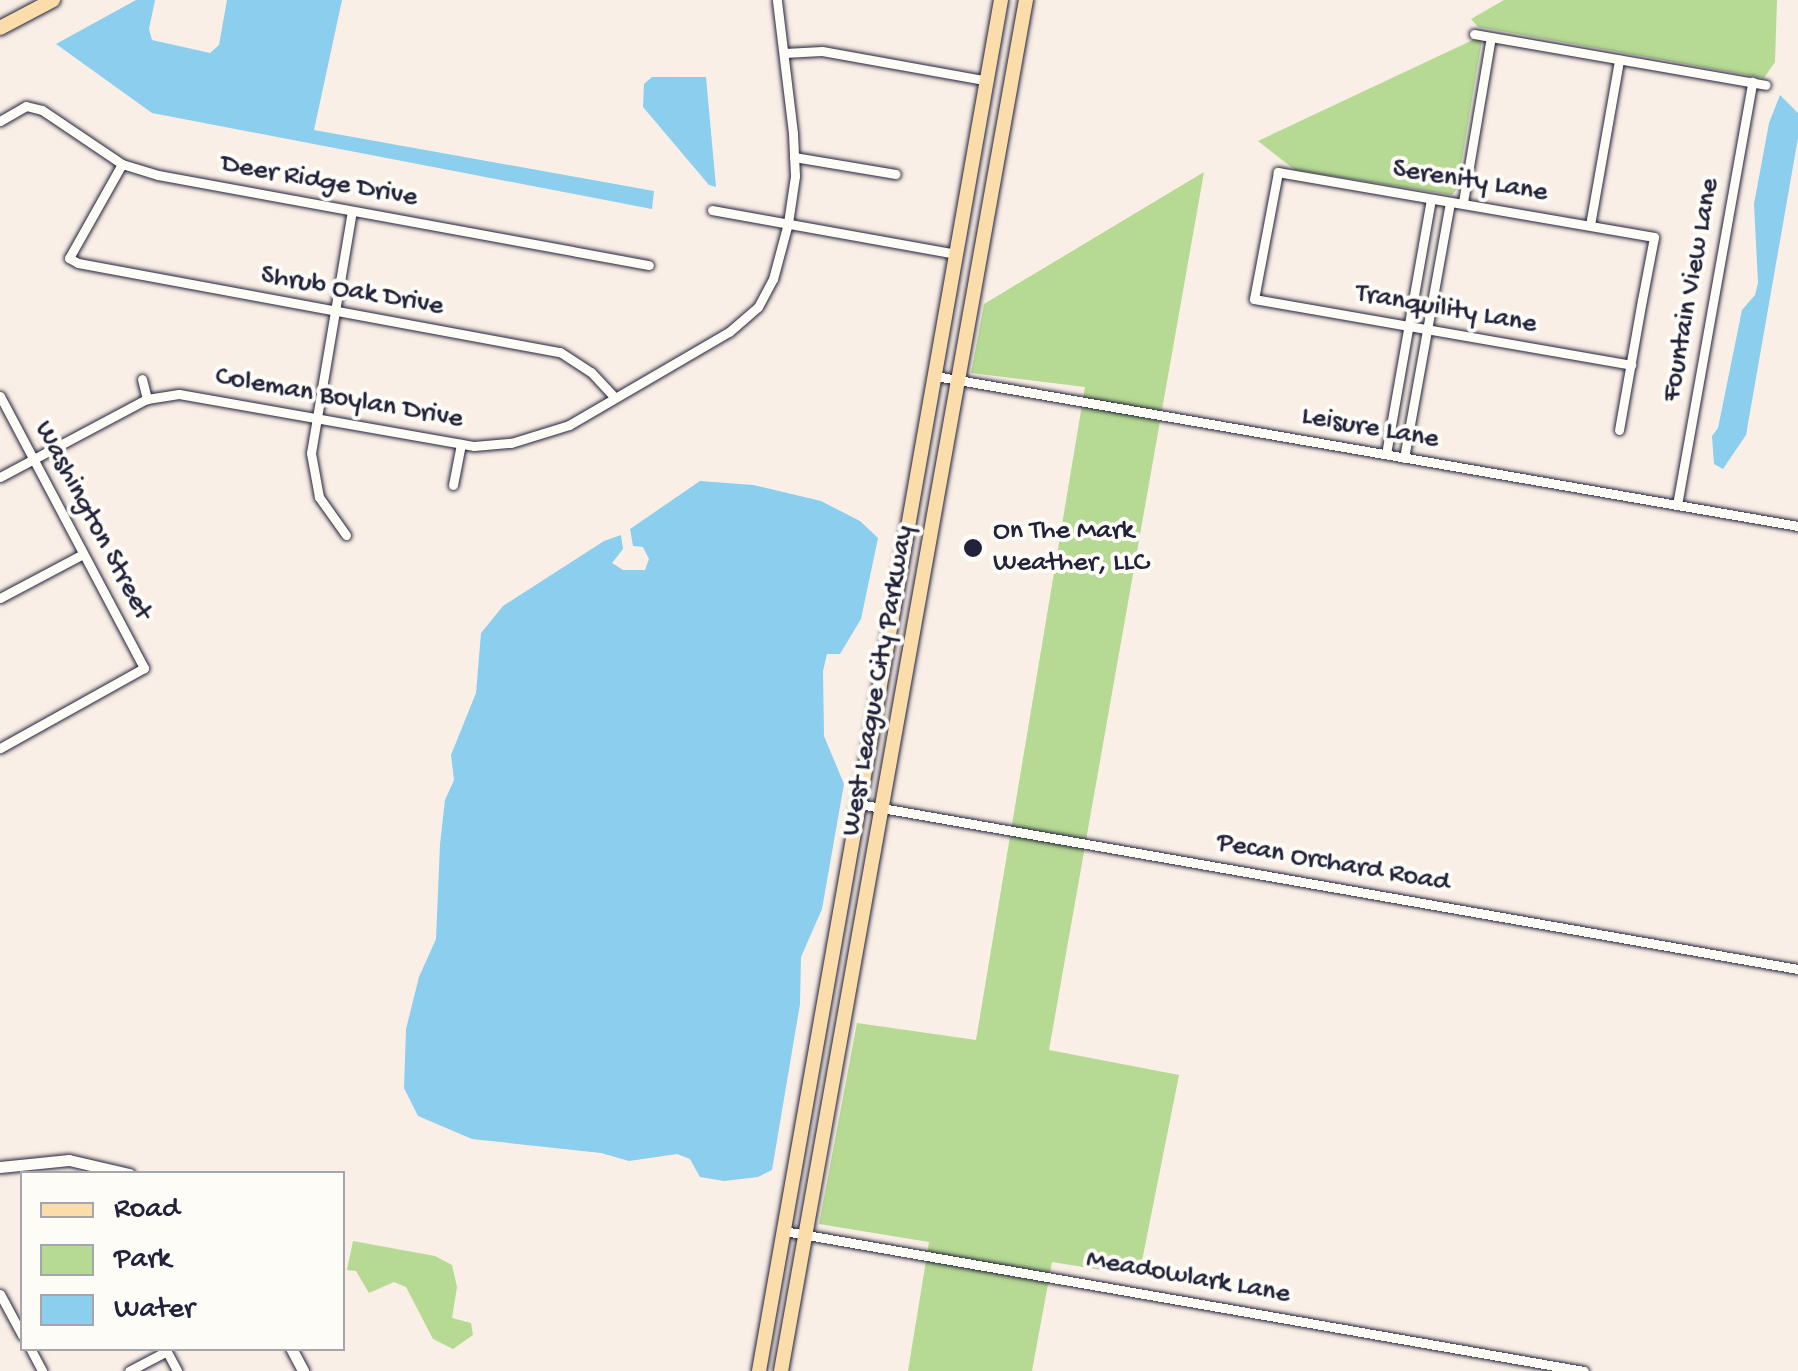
<!DOCTYPE html>
<html>
<head>
<meta charset="utf-8">
<style>
  body { margin:0 }
  #map { position:relative; width:1798px; height:1371px; overflow:hidden; background:#faefe6; font-family:"Gochi Hand",sans-serif }
  div>[style] { position:absolute }
  .green>* { inset:0; background:#b6d993 }
  .water>* { inset:0; background:#8bceed }
  .roads { filter:drop-shadow(0 0 2px #22223b) drop-shadow(0 0 2px #22223b) }
  .minor>* { height:9px; margin:-4.5px; padding:0 4.5px; transform-origin:4.5px; border-radius:4.5px; background:#fdfcf7 }
  .tertiary>* { height:11px; margin:-5.5px; padding:0 5.5px; transform-origin:5.5px; border-radius:5.5px; background:#fdfcf7 }
  .primary>* { height:14px; margin:-7px; padding:0 7px; transform-origin:7px; border-radius:7px; background:#faddab }
  .dots>* { width:28px; height:28px; translate:-50% -50%; box-sizing:border-box; border:5px solid #fdfcf7; border-radius:50% }
  span { translate:-50% -50%; white-space:nowrap; text-align:center; line-height:1.15; -webkit-text-stroke:8px #fdfcf7; paint-order:stroke }
  .street-label { font-size:28px; color:#22223b }
  .poi-label { font-size:28px; color:#22223b }
  .left { translate:0 -50%; text-align:left }
  .legend { position:absolute; left:20px; top:1171px; width:325px; height:180px; box-sizing:border-box; background:#fdfcf7; border:2px solid #a5a5ac; margin:0; padding:12px 18px; list-style:none; font-size:30px; color:#22223b }
  .legend li { display:flex; align-items:center; gap:20px; height:50px }
  .legend b { width:50px; border:2px solid #a5a5ac }
</style>
</head>
<body>
<div id="map">
  <div class="green">
    <i style="clip-path:polygon(1504px 0,1777px 0,1775px 62px,1764px 78px,1478px 27px,1471px 19px)"></i>
    <i style="clip-path:polygon(1475px 39px,1482px 40px,1457px 189px,1452px 195px,1295px 170px,1258px 141px)"></i>
    <i style="clip-path:polygon(1204px 172px,1049px 1050px,1179px 1075px,1139px 1276px,1052px 1262px,1032px 1371px,908px 1371px,929px 1242px,819px 1224px,857px 1023px,976px 1040px,1085px 387px,971px 373px,984px 304px)"></i>
    <i style="clip-path:polygon(353px 1241px,435px 1256px,452px 1265px,457px 1287px,452px 1318px,471px 1323px,473px 1335px,453px 1349px,433px 1339px,406px 1287px,394px 1282px,369px 1293px,356px 1271px,347px 1270px)"></i>
  </div>
  <div class="water">
    <i style="clip-path:polygon(136px 0,155px 0,149px 29px,152px 40px,210px 53px,219px 45px,227px 0,342px 0,314px 130px,654px 191px,652px 209px,152px 113px,56px 44px)"></i>
    <i style="clip-path:polygon(652px 77px,706px 77px,716px 187px,709px 185px,643px 107px,644px 84px)"></i>
    <i style="clip-path:polygon(1780px 95px,1798px 113px,1798px 138px,1746px 435px,1723px 469px,1714px 464px,1712px 436px,1718px 428px,1742px 310px,1755px 295px,1758px 283px,1754px 204px,1769px 123px)"></i>
    <i style="clip-path:polygon(700px 481px,753px 485px,821px 501px,860px 521px,878px 538px,861px 619px,840px 654px,827px 654px,823px 671px,824px 736px,844px 784px,822px 909px,801px 957px,800px 1004px,772px 1170px,758px 1177px,724px 1181px,700px 1177px,690px 1159px,677px 1154px,629px 1161px,601px 1153px,472px 1139px,418px 1116px,404px 1088px,406px 1029px,419px 977px,436px 939px,440px 844px,445px 800px,454px 780px,451px 755px,476px 693px,481px 633px,503px 606px,604px 541px,621px 535px,623px 549px,612px 563px,623px 570px,645px 570px,649px 559px,643px 547px,633px 546px,630px 529px)"></i>
  </div>
  <div class="roads">
    <div class="minor">
      <i style="left:1474px;top:34px;width:296px;rotate:9.9deg"></i>
      <i style="left:784px;top:53px;width:38px;rotate:-3deg"></i>
      <i style="left:822px;top:51px;width:169px;rotate:10.2deg"></i>
      <i style="left:0;top:121px;width:30px;rotate:-30deg"></i>
      <i style="left:26px;top:106px;width:16px;rotate:14deg"></i>
      <i style="left:42px;top:110px;width:97px;rotate:34deg"></i>
      <i style="left:122px;top:164px;width:38px;rotate:17deg"></i>
      <i style="left:158px;top:175px;width:499px;rotate:10.4deg"></i>
      <i style="left:794px;top:157px;width:103px;rotate:9.5deg"></i>
      <i style="left:122px;top:164px;width:108px;rotate:119.4deg"></i>
      <i style="left:69px;top:258px;width:10px;rotate:29deg"></i>
      <i style="left:78px;top:263px;width:490px;rotate:10.5deg"></i>
      <i style="left:560px;top:352px;width:37px;rotate:33deg"></i>
      <i style="left:591px;top:372px;width:34px;rotate:47deg"></i>
      <i style="left:1463px;top:202px;width:167px;rotate:-80.4deg"></i>
      <i style="left:712px;top:210px;width:248px;rotate:10.2deg"></i>
      <i style="left:1590px;top:225px;width:168px;rotate:-80deg"></i>
      <i style="left:935px;top:376px;width:876px;rotate:9.86deg"></i>
      <i style="left:142px;top:379px;width:21px;rotate:76deg"></i>
      <i style="left:0;top:396px;width:308px;rotate:62.1deg"></i>
      <i style="left:144px;top:668px;width:165px;rotate:150.9deg"></i>
      <i style="left:1619px;top:430px;width:132px;rotate:-80deg"></i>
      <i style="left:1642px;top:300px;width:64px;rotate:-79.2deg"></i>
      <i style="left:1654px;top:237px;width:382px;rotate:-170.2deg"></i>
      <i style="left:1278px;top:172px;width:129px;rotate:100.7deg"></i>
      <i style="left:1254px;top:299px;width:383px;rotate:9.9deg"></i>
      <i style="left:1386px;top:454px;width:259px;rotate:-80deg"></i>
      <i style="left:1404px;top:458px;width:259px;rotate:-79.8deg"></i>
      <i style="left:0;top:477px;width:166px;rotate:-28deg"></i>
      <i style="left:147px;top:399px;width:32px;rotate:-9deg"></i>
      <i style="left:179px;top:394px;width:300px;rotate:10deg"></i>
      <i style="left:474px;top:446px;width:37px;rotate:-5deg"></i>
      <i style="left:511px;top:443px;width:61px;rotate:-17.2deg"></i>
      <i style="left:569px;top:425px;width:185px;rotate:-30.2deg"></i>
      <i style="left:729px;top:332px;width:38px;rotate:-41deg"></i>
      <i style="left:758px;top:307px;width:32px;rotate:-62deg"></i>
      <i style="left:773px;top:279px;width:58px;rotate:-75deg"></i>
      <i style="left:788px;top:223px;width:48px;rotate:-81.5deg"></i>
      <i style="left:795px;top:176px;width:43px;rotate:-92.7deg"></i>
      <i style="left:793px;top:133px;width:134px;rotate:-96.9deg"></i>
      <i style="left:453px;top:485px;width:42px;rotate:-79deg"></i>
      <i style="left:1677px;top:505px;width:430px;rotate:-79.9deg"></i>
      <i style="left:346px;top:535px;width:47px;rotate:-125.4deg"></i>
      <i style="left:319px;top:497px;width:45px;rotate:-100.3deg"></i>
      <i style="left:311px;top:453px;width:245px;rotate:-80.4deg"></i>
      <i style="left:0;top:598px;width:94px;rotate:-27.9deg"></i>
      <i style="left:859px;top:804px;width:953px;rotate:9.97deg"></i>
      <i style="left:784px;top:1231px;width:812px;rotate:9.93deg"></i>
      <i style="left:0;top:1294px;width:47px;rotate:61.8deg"></i>
      <i style="left:30px;top:1348px;width:26px;rotate:62deg"></i>
      <i style="left:165px;top:1348px;width:26px;rotate:62deg"></i>
      <i style="left:129px;top:1371px;width:43px;rotate:-27.8deg"></i>
    </div>
    <div class="tertiary">
      <i style="left:0;top:1167px;width:69px;rotate:-5.8deg"></i>
      <i style="left:69px;top:1160px;width:62px;rotate:13.1deg"></i>
      <i style="left:291px;top:1348px;width:26px;rotate:62deg"></i>
    </div>
    <div class="primary">
      <i style="left:0;top:28px;width:60px;rotate:-27.8deg"></i>
      <i style="left:759px;top:1371px;width:1392px;rotate:-79.99deg"></i>
      <i style="left:781px;top:1371px;width:1393px;rotate:-79.87deg"></i>
    </div>
  </div>
  <div class="dots">
    <i style="left:973px;top:548px;background:#22223b"></i>
  </div>
  <div class="street-label">
    <span style="left:319px;top:182px;rotate:10deg">Deer Ridge Drive</span>
    <span style="left:1470px;top:182px;rotate:9deg">Serenity Lane</span>
    <span style="left:1692px;top:290px;rotate:-80deg">Fountain View Lane</span>
    <span style="left:352px;top:292px;rotate:10deg">Shrub Oak Drive</span>
    <span style="left:1446px;top:310px;rotate:10deg">Tranquility Lane</span>
    <span style="left:339px;top:399px;rotate:10deg">Coleman Boylan Drive</span>
    <span style="left:1370px;top:429px;rotate:10deg">Leisure Lane</span>
    <span style="left:92px;top:521px;rotate:62deg">Washington Street</span>
    <span style="left:879px;top:681px;rotate:-80deg">West League City Parkway</span>
    <span style="left:1333px;top:864px;rotate:10deg">Pecan Orchard Road</span>
    <span style="left:1188px;top:1278px;rotate:10deg">Meadowlark Lane</span>
  </div>
  <div class="poi-label">
    <span class="left" style="left:993px;top:548px">On The Mark<br>Weather, LLC</span>
  </div>
  <ul class="legend">
  <li><b style="height:12px;background:#faddab"></b>Road</li>
  <li><b style="height:28px;background:#b6d993"></b>Park</li>
  <li><b style="height:28px;background:#8bceed"></b>Water</li>
  </ul>
</div>
</body>
</html>
